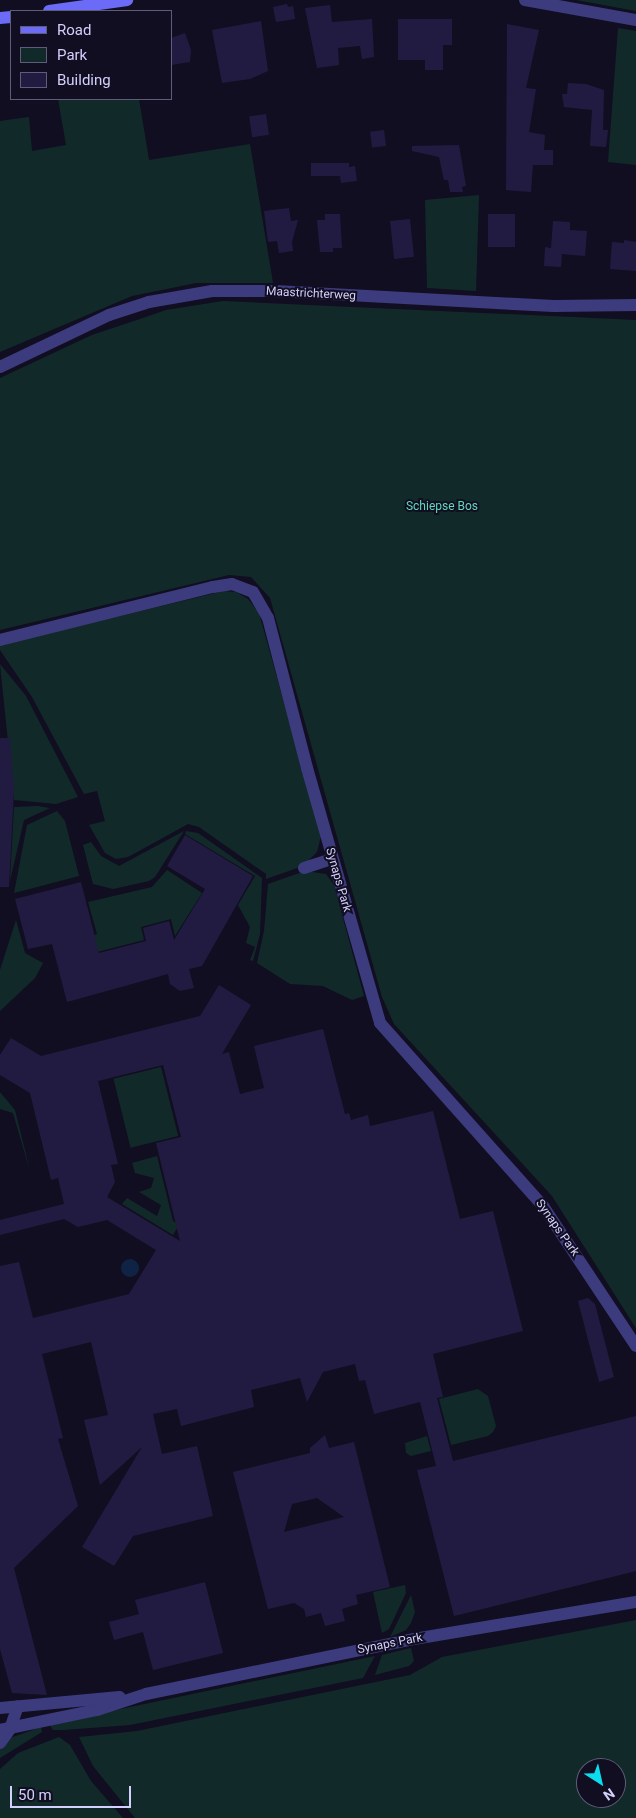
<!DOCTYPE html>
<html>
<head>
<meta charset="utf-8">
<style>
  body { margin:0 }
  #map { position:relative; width:636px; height:1818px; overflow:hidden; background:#110e21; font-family:Roboto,sans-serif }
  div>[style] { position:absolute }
  .green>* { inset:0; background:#112a29; transform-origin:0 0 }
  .water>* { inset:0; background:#0f2444 }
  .round { border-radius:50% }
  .building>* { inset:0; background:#221b41; transform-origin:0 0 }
  .street>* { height:12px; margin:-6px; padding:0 6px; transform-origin:6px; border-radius:6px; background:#3c3b7d }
  .secondary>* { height:12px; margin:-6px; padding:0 6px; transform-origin:6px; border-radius:6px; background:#6b6bf8 }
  span { translate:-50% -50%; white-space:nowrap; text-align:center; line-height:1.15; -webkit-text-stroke:4px #110e21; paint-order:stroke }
  .street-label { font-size:12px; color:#d4d0fd }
  .park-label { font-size:12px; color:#5fd9b8 }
  .legend { position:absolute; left:10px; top:10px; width:162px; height:90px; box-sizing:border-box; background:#110e21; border:1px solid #5f5c79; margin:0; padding:6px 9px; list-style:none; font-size:15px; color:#d4d0fd }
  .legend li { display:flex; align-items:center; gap:10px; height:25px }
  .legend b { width:25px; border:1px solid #5f5c79 }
  .north { position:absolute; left:576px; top:1758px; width:50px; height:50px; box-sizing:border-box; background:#110e21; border:1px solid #5f5c79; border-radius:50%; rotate:145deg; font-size:14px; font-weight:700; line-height:20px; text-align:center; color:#d4d0fd }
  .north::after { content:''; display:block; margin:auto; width:18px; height:22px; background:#0bddee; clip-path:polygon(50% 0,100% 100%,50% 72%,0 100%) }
  .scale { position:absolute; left:10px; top:1786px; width:121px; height:22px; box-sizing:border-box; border:2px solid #d4d0fd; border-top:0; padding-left:6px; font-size:15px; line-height:18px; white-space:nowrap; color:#d4d0fd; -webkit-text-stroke:4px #110e21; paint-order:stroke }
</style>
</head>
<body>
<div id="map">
  <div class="green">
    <i style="clip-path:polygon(576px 0,636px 0,636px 11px)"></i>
    <i style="clip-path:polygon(618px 28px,636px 31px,636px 165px,608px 162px)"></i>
    <i style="clip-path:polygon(58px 99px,139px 99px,149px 160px,250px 144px,273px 283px,196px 283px,132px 296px,0 352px,0 121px,29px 117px,32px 151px,66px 145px)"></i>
    <i style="clip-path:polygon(479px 195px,476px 291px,427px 288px,425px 200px)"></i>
    <i style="clip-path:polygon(223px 301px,636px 320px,636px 1328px,552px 1196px,394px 1024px,382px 997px,270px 598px,251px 577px,229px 575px,0 630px,0 378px,92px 335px,137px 320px,166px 310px)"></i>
    <i style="clip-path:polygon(224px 591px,236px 592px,248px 599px,259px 613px,321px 836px,317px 852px,303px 866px,266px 879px,266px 874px,199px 827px,188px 824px,128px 857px,116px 859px,105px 853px,89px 825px,105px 821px,97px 791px,84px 794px,32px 697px,0 650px,0 645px)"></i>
    <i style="clip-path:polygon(0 664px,26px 696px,78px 797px,56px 804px,14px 800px)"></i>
    <i style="clip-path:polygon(38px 806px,50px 808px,24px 820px,10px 881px,14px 807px)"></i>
    <i style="clip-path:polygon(57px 811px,65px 821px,79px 876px,14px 893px,27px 825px)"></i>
    <i style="clip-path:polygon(184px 831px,155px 877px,149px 881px,113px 889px,93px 884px,83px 845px,91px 842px,101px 856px,119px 866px)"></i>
    <i style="clip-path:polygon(186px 831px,198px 833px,262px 878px,260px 934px,253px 961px,250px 960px,255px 947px,246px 943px,250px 927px,238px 905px,255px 876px,185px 834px)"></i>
    <i style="clip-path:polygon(167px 870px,202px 893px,175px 936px,171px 919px,141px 927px,144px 940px,97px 952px,88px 937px,97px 934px,88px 902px,152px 887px)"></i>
    <i style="clip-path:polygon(305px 871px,326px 874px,334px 885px,364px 996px,352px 1000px,323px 986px,290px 984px,257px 963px,264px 931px,268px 884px)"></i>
    <i style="clip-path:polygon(16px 920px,25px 953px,43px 963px,35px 978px,0 1011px,0 970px)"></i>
    <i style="left:161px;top:1067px;width:71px;height:49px;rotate:76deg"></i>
    <i style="clip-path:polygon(0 1092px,15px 1110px,30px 1171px,13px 1113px,0 1109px)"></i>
    <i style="clip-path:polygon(157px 1156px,173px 1221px,179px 1225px,173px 1235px,122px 1204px,127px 1198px,157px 1216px,161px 1205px,139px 1192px,151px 1188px,154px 1178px,135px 1173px,132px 1163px)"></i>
    <i style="clip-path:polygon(478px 1389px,488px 1396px,496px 1426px,493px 1432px,488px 1436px,451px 1445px,439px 1399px)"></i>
    <i style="clip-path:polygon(427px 1436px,431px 1451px,411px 1456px,406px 1453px,405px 1443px)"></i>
    <i style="clip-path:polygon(405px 1585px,406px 1593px,389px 1629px,382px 1633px,373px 1592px)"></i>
    <i style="clip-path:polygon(411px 1595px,415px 1612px,411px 1623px,406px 1630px,390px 1637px)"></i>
    <i style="clip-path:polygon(evenodd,636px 1620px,636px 1818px,135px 1818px,93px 1766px,79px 1737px,137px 1731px,410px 1675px,442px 1657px,636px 1620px,586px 1768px,616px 1768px,616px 1798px,586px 1798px,586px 1768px)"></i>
    <i style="clip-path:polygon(411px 1648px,414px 1661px,409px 1666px,375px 1675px,382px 1655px)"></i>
    <i style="clip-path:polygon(375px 1656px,363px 1678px,130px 1725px,64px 1730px,53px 1730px,49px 1724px)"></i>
    <i style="clip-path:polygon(41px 1727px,42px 1732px,0 1758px,0 1748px,10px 1738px)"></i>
    <i style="clip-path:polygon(59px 1737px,70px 1745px,91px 1781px,123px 1818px,0 1818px,0 1769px,18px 1753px)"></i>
  </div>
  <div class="water">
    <i class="round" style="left:121px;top:1259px;width:18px;height:18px"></i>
  </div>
  <div class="building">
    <i style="clip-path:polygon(287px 4px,288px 7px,293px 6px,295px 19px,276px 22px,273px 7px)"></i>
    <i style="clip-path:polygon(330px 5px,332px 22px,372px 19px,374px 57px,362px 59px,360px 46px,338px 48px,339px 65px,317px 68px,305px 8px)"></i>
    <i style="clip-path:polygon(398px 19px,452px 19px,452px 45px,443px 45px,443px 70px,425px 70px,425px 60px,398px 60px)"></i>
    <i style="clip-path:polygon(261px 21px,268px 71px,250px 79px,222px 83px,212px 30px)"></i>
    <i style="clip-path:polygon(507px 24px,539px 30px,526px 88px,536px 89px,529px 132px,545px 135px,544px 150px,553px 150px,553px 165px,533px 165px,531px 192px,506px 190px)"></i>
    <i style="clip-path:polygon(185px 33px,191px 50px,190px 62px,171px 65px,171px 38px)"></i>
    <i style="clip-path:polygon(568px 83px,586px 84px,604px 90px,603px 130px,608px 130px,606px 147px,590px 146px,592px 110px,564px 107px,562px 94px,567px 94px)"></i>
    <i style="left:266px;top:114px;width:21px;height:17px;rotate:82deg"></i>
    <i style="left:384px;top:130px;width:16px;height:14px;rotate:83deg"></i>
    <i style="clip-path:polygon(459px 145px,466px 186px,462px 187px,463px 192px,450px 192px,448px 180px,444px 180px,439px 157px,412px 151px,412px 146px)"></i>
    <i style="clip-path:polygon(311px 163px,349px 163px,349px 167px,355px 166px,357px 181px,341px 183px,340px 176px,311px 176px)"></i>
    <i style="clip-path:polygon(289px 208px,291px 221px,298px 220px,292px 242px,293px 251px,279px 253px,277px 241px,268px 242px,264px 211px)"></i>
    <i style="clip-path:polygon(325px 214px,340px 214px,342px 248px,333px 248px,333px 252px,320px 252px,317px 220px,325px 220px)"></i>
    <i style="left:488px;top:214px;width:27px;height:33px"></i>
    <i style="left:410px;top:219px;width:38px;height:20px;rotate:84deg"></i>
    <i style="clip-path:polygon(553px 221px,570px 222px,570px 230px,587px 231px,585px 256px,562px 254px,561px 267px,544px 266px,545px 247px,551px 248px)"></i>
    <i style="clip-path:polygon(624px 240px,636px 242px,636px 271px,610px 269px,612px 242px,624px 243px)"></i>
    <i style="clip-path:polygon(0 738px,10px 738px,14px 790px,9px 887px,0 887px)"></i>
    <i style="clip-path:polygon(185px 835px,253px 876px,202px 966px,189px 969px,194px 988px,180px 991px,170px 984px,168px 974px,67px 1002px,52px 944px,28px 949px,15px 899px,81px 882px,99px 953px,146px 941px,143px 928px,169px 921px,174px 940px,205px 889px,167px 866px)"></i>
    <i style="clip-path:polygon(evenodd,219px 985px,251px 1005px,222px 1054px,229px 1052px,240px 1094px,264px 1088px,254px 1046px,323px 1029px,345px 1114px,349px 1113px,351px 1120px,368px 1115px,370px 1126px,433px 1111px,460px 1219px,493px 1211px,523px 1331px,433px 1354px,443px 1397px,437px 1398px,453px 1461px,636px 1416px,636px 1571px,454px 1616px,417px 1470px,436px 1466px,420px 1402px,374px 1414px,365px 1380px,359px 1381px,355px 1364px,323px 1372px,307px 1402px,300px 1378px,251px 1390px,254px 1407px,181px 1426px,177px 1409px,153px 1414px,162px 1454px,197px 1446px,213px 1516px,133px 1536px,114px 1566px,82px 1547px,142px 1447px,100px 1485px,84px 1420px,108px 1415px,91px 1342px,42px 1354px,63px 1438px,58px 1439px,78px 1506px,14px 1568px,47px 1695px,12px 1693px,0 1649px,0 1266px,19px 1262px,33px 1318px,129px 1294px,156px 1250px,107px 1220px,78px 1227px,64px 1219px,0 1235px,0 1220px,64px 1204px,58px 1178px,51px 1180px,30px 1093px,0 1075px,0 1055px,11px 1038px,41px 1056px,200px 1016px,219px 985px,163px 1065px,181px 1137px,156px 1143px,180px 1241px,107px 1197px,115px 1182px,111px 1165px,118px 1164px,98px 1081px,163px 1065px)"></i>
    <i style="clip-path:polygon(588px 1298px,595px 1304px,614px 1377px,599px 1382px,578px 1301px)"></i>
    <i style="clip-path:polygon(evenodd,325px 1435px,329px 1448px,354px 1442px,390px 1587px,356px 1595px,358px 1604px,342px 1609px,345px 1621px,325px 1626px,321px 1613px,306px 1617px,304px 1609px,294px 1603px,268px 1609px,233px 1472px,310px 1453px,310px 1448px,325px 1435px,317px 1498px,344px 1517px,284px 1532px,292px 1504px,317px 1498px)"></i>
    <i style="clip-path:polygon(205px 1582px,223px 1653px,153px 1670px,143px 1632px,114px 1640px,109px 1622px,139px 1614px,135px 1600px)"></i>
  </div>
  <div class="street">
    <i style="left:525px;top:0;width:113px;rotate:10.2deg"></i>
    <i style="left:0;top:367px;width:121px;rotate:-25.5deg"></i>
    <i style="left:109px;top:315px;width:42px;rotate:-18deg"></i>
    <i style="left:149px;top:302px;width:64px;rotate:-9.9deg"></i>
    <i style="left:212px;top:291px;width:63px"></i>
    <i style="left:275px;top:291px;width:279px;rotate:3.1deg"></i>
    <i style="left:554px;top:306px;width:82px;rotate:-0.7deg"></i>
    <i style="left:0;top:640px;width:219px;rotate:-14deg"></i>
    <i style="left:213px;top:587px;width:19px;rotate:-9deg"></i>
    <i style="left:232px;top:584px;width:22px;rotate:21deg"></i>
    <i style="left:253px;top:592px;width:30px;rotate:60deg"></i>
    <i style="left:268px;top:618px;width:155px;rotate:75.4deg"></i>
    <i style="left:307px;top:768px;width:265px;rotate:74deg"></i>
    <i style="left:380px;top:1023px;width:245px;rotate:48.3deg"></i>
    <i style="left:543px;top:1206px;width:168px;rotate:56.4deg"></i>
    <i style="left:304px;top:868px;width:28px;rotate:-18deg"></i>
    <i style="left:0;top:1708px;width:120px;rotate:-5.3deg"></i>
    <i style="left:0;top:1730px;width:99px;rotate:-11.7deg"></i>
    <i style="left:97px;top:1710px;width:52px;rotate:-18.1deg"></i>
    <i style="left:146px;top:1694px;width:274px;rotate:-11.6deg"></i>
    <i style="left:414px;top:1639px;width:225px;rotate:-9.5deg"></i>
    <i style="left:0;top:1743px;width:17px;rotate:-54deg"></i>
    <i style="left:10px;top:1729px;width:24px;rotate:-71deg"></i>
  </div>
  <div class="secondary">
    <i style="left:49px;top:11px;width:79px;rotate:-8deg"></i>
    <i style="left:0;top:18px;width:11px;rotate:-5deg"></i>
  </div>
  <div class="street-label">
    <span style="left:311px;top:294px;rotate:3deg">Maastrichterweg</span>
    <span style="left:338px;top:880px;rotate:74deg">Synaps Park</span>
    <span style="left:557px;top:1228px;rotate:55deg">Synaps Park</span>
    <span style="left:390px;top:1644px;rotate:-11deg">Synaps Park</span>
  </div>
  <div class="park-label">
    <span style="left:442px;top:507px">Schiepse Bos</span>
  </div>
  <ul class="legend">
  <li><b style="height:6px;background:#6b6bf8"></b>Road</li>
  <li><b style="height:14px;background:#112a29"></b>Park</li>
  <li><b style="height:14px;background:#221b41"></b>Building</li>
  </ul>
  <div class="north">N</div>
  <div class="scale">50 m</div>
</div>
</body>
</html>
